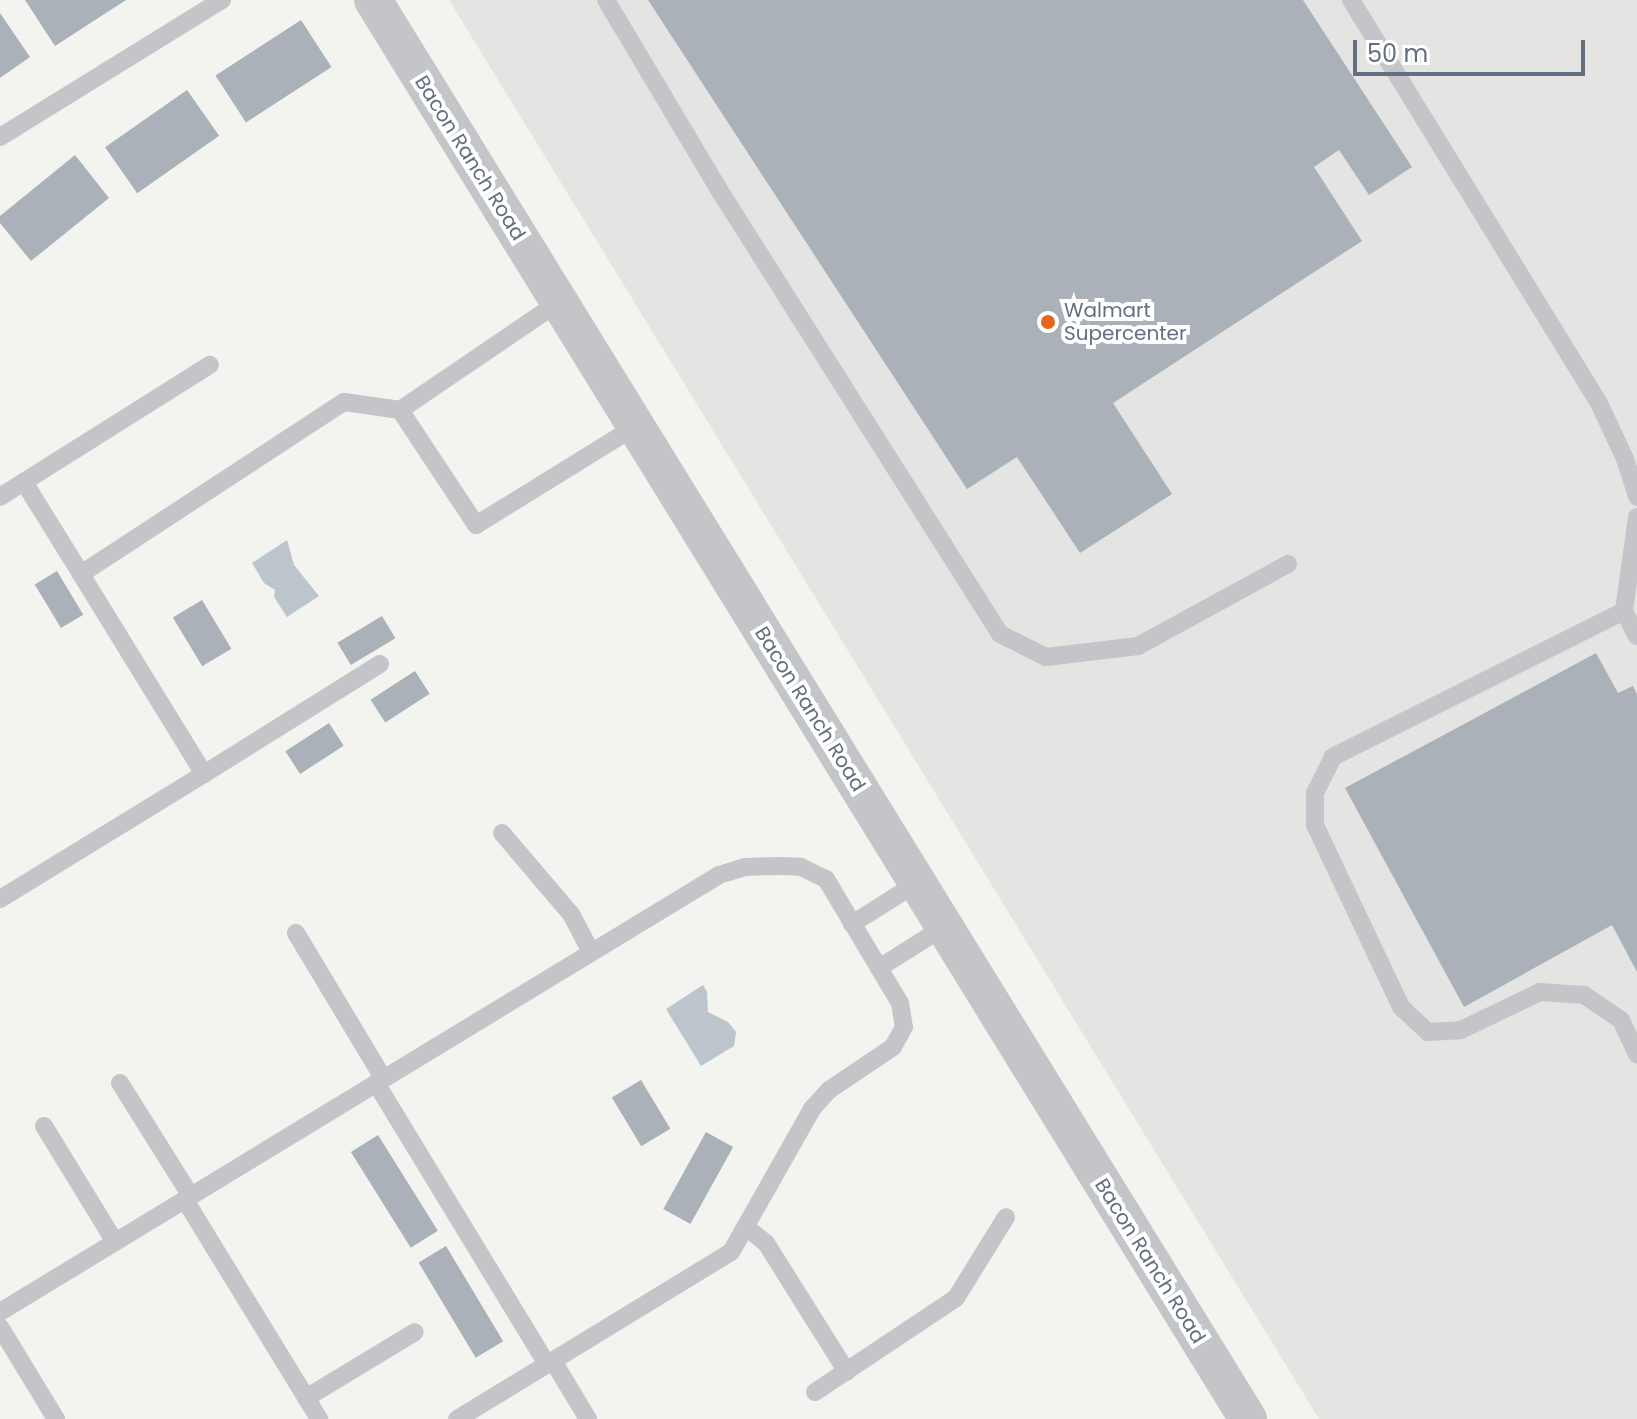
<!DOCTYPE html>
<html>
<head>
<meta charset="utf-8">
<style>
  body { margin:0 }
  #map { position:relative; width:1637px; height:1419px; overflow:hidden; background:#f3f4ef; font-family:Poppins,sans-serif }
  div>[style] { position:absolute }
  .built>* { inset:0; background:#e4e4e3 }
  .water>* { inset:0; background:#bbc5cb }
  .building>* { inset:0; background:#abb1b8; transform-origin:0 0 }
  .lane>* { height:18px; margin:-9px; padding:0 9px; transform-origin:9px; border-radius:9px; background:#c3c5c9 }
  .street>* { height:38px; margin:-19px; padding:0 19px; transform-origin:19px; border-radius:19px; background:#c3c5c9 }
  .dots>* { width:22px; height:22px; translate:-50% -50%; box-sizing:border-box; border:4px solid #fff; border-radius:50% }
  span { translate:-50% -50%; white-space:nowrap; text-align:center; line-height:1.15; -webkit-text-stroke:8px #fff; paint-order:stroke }
  .street-label { font-size:20px; color:#626f81 }
  .poi-label { font-size:20px; color:#626f81 }
  .left { translate:0 -50%; text-align:left }
  .scale { position:absolute; left:1353px; top:40px; width:232px; height:36px; box-sizing:border-box; border:4px solid #626f81; border-top:0; padding-left:10px; font-size:24px; line-height:28px; white-space:nowrap; color:#626f81; -webkit-text-stroke:6px #fff; paint-order:stroke }
</style>
</head>
<body>
<div id="map">
  <div class="built">
    <i style="clip-path:polygon(449px 0,1637px 0,1637px 1419px,1319px 1419px)"></i>
  </div>
  <div class="water">
    <i style="clip-path:polygon(287px 540px,294px 565px,319px 596px,287px 617px,274px 597px,275px 590px,264px 583px,252px 563px)"></i>
    <i style="clip-path:polygon(703px 985px,707px 992px,708px 1012px,728px 1022px,736px 1032px,734px 1046px,701px 1066px,666px 1009px)"></i>
  </div>
  <div class="building">
    <i style="clip-path:polygon(25px 0,126px 0,55px 46px)"></i>
    <i style="clip-path:polygon(648px 0,1303px 0,1412px 167px,1369px 195px,1339px 150px,1314px 167px,1362px 241px,1113px 403px,1172px 494px,1080px 553px,1017px 457px,967px 489px)"></i>
    <i style="clip-path:polygon(0 13px,30px 57px,0 78px)"></i>
    <i style="left:301px;top:20px;width:56px;height:102px;rotate:57deg"></i>
    <i style="left:187px;top:90px;width:56px;height:100px;rotate:55deg"></i>
    <i style="clip-path:polygon(75px 155px,109px 198px,31px 261px,0 223px,0 216px)"></i>
    <i style="left:57px;top:571px;width:51px;height:26px;rotate:59deg"></i>
    <i style="left:202px;top:600px;width:57px;height:34px;rotate:59deg"></i>
    <i style="left:382px;top:616px;width:26px;height:52px;rotate:59deg"></i>
    <i style="clip-path:polygon(1596px 653px,1618px 693px,1633px 686px,1637px 694px,1637px 972px,1612px 925px,1464px 1007px,1345px 788px)"></i>
    <i style="left:415px;top:671px;width:27px;height:53px;rotate:57deg"></i>
    <i style="left:329px;top:723px;width:27px;height:52px;rotate:57deg"></i>
    <i style="left:641px;top:1080px;width:57px;height:34px;rotate:59deg"></i>
    <i style="left:706px;top:1132px;width:31px;height:88px;rotate:29deg"></i>
    <i style="left:378px;top:1135px;width:113px;height:32px;rotate:58deg"></i>
    <i style="left:446px;top:1246px;width:111px;height:32px;rotate:59deg"></i>
  </div>
  <div class="lane">
    <i style="left:606px;top:0;width:228px;rotate:59.2deg"></i>
    <i style="left:723px;top:196px;width:518px;rotate:57.69deg"></i>
    <i style="left:1000px;top:634px;width:51px;rotate:26.6deg"></i>
    <i style="left:1046px;top:657px;width:93px;rotate:-6.8deg"></i>
    <i style="left:1138px;top:646px;width:171px;rotate:-28.7deg"></i>
    <i style="left:1351px;top:0;width:473px;rotate:58.4deg"></i>
    <i style="left:1599px;top:403px;width:62px;rotate:65.1deg"></i>
    <i style="left:1625px;top:459px;width:40px;rotate:72deg"></i>
    <i style="left:0;top:137px;width:261px;rotate:-31.7deg"></i>
    <i style="left:559px;top:302px;width:192px;rotate:145.8deg"></i>
    <i style="left:400px;top:410px;width:138px;rotate:56.5deg"></i>
    <i style="left:476px;top:525px;width:188px;rotate:-31.7deg"></i>
    <i style="left:24px;top:482px;width:108px;rotate:58.2deg"></i>
    <i style="left:0;top:497px;width:248px;rotate:-32.2deg"></i>
    <i style="left:1637px;top:517px;width:95px;rotate:97.9deg"></i>
    <i style="left:1624px;top:611px;width:28px;rotate:63deg"></i>
    <i style="left:1624px;top:611px;width:326px;rotate:153.4deg"></i>
    <i style="left:1333px;top:757px;width:40px;rotate:116.6deg"></i>
    <i style="left:1315px;top:793px;width:32px;rotate:90deg"></i>
    <i style="left:1315px;top:825px;width:201px;rotate:64.7deg"></i>
    <i style="left:1401px;top:1007px;width:37px;rotate:43deg"></i>
    <i style="left:1428px;top:1032px;width:33px;rotate:-3deg"></i>
    <i style="left:1461px;top:1030px;width:88px;rotate:-25.7deg"></i>
    <i style="left:1540px;top:992px;width:44px;rotate:3.9deg"></i>
    <i style="left:1584px;top:995px;width:45px;rotate:34deg"></i>
    <i style="left:1621px;top:1020px;width:38px;rotate:65deg"></i>
    <i style="left:380px;top:664px;width:208px;rotate:148deg"></i>
    <i style="left:204px;top:774px;width:235px;rotate:-121.6deg"></i>
    <i style="left:81px;top:574px;width:314px;rotate:-33.2deg"></i>
    <i style="left:344px;top:402px;width:57px;rotate:8.1deg"></i>
    <i style="left:502px;top:833px;width:106px;rotate:49.6deg"></i>
    <i style="left:571px;top:914px;width:43px;rotate:62.2deg"></i>
    <i style="left:0;top:899px;width:239px;rotate:-31.5deg"></i>
    <i style="left:852px;top:924px;width:77px;rotate:-32.2deg"></i>
    <i style="left:296px;top:933px;width:169px;rotate:59deg"></i>
    <i style="left:879px;top:968px;width:77px;rotate:-32.2deg"></i>
    <i style="left:120px;top:1083px;width:133px;rotate:57.9deg"></i>
    <i style="left:376px;top:1083px;width:329px;rotate:58.7deg"></i>
    <i style="left:44px;top:1126px;width:136px;rotate:58.5deg"></i>
    <i style="left:185px;top:1200px;width:257px;rotate:58.5deg"></i>
    <i style="left:746px;top:1227px;width:26px;rotate:39deg"></i>
    <i style="left:766px;top:1243px;width:152px;rotate:57.9deg"></i>
    <i style="left:0;top:1312px;width:841px;rotate:-31.29deg"></i>
    <i style="left:719px;top:875px;width:27px;rotate:-17deg"></i>
    <i style="left:745px;top:867px;width:32px;rotate:-2deg"></i>
    <i style="left:777px;top:866px;width:24px;rotate:2deg"></i>
    <i style="left:801px;top:867px;width:28px;rotate:26deg"></i>
    <i style="left:826px;top:879px;width:144px;rotate:59.2deg"></i>
    <i style="left:900px;top:1003px;width:24px;rotate:81deg"></i>
    <i style="left:904px;top:1027px;width:23px;rotate:119deg"></i>
    <i style="left:893px;top:1047px;width:77px;rotate:146.1deg"></i>
    <i style="left:829px;top:1090px;width:25px;rotate:132deg"></i>
    <i style="left:812px;top:1109px;width:164px;rotate:119.5deg"></i>
    <i style="left:731px;top:1252px;width:321px;rotate:148.6deg"></i>
    <i style="left:0;top:1327px;width:108px;rotate:58.7deg"></i>
    <i style="left:553px;top:1361px;width:68px;rotate:58.9deg"></i>
    <i style="left:815px;top:1392px;width:169px;rotate:-33.7deg"></i>
    <i style="left:956px;top:1298px;width:95px;rotate:-58.3deg"></i>
    <i style="left:306px;top:1398px;width:127px;rotate:-31.2deg"></i>
  </div>
  <div class="street">
    <i style="left:373px;top:0;width:1667px;rotate:58.34deg"></i>
  </div>
  <div class="dots">
    <i style="left:1048px;top:322px;background:#e7651c"></i>
  </div>
  <div class="street-label">
    <span style="left:470px;top:158px;rotate:58deg">Bacon Ranch Road</span>
    <span style="left:810px;top:709px;rotate:58deg">Bacon Ranch Road</span>
    <span style="left:1150px;top:1261px;rotate:58deg">Bacon Ranch Road</span>
  </div>
  <div class="poi-label">
    <span class="left" style="left:1064px;top:322px">Walmart<br>Supercenter</span>
  </div>
  <div class="scale">50 m</div>
</div>
</body>
</html>
